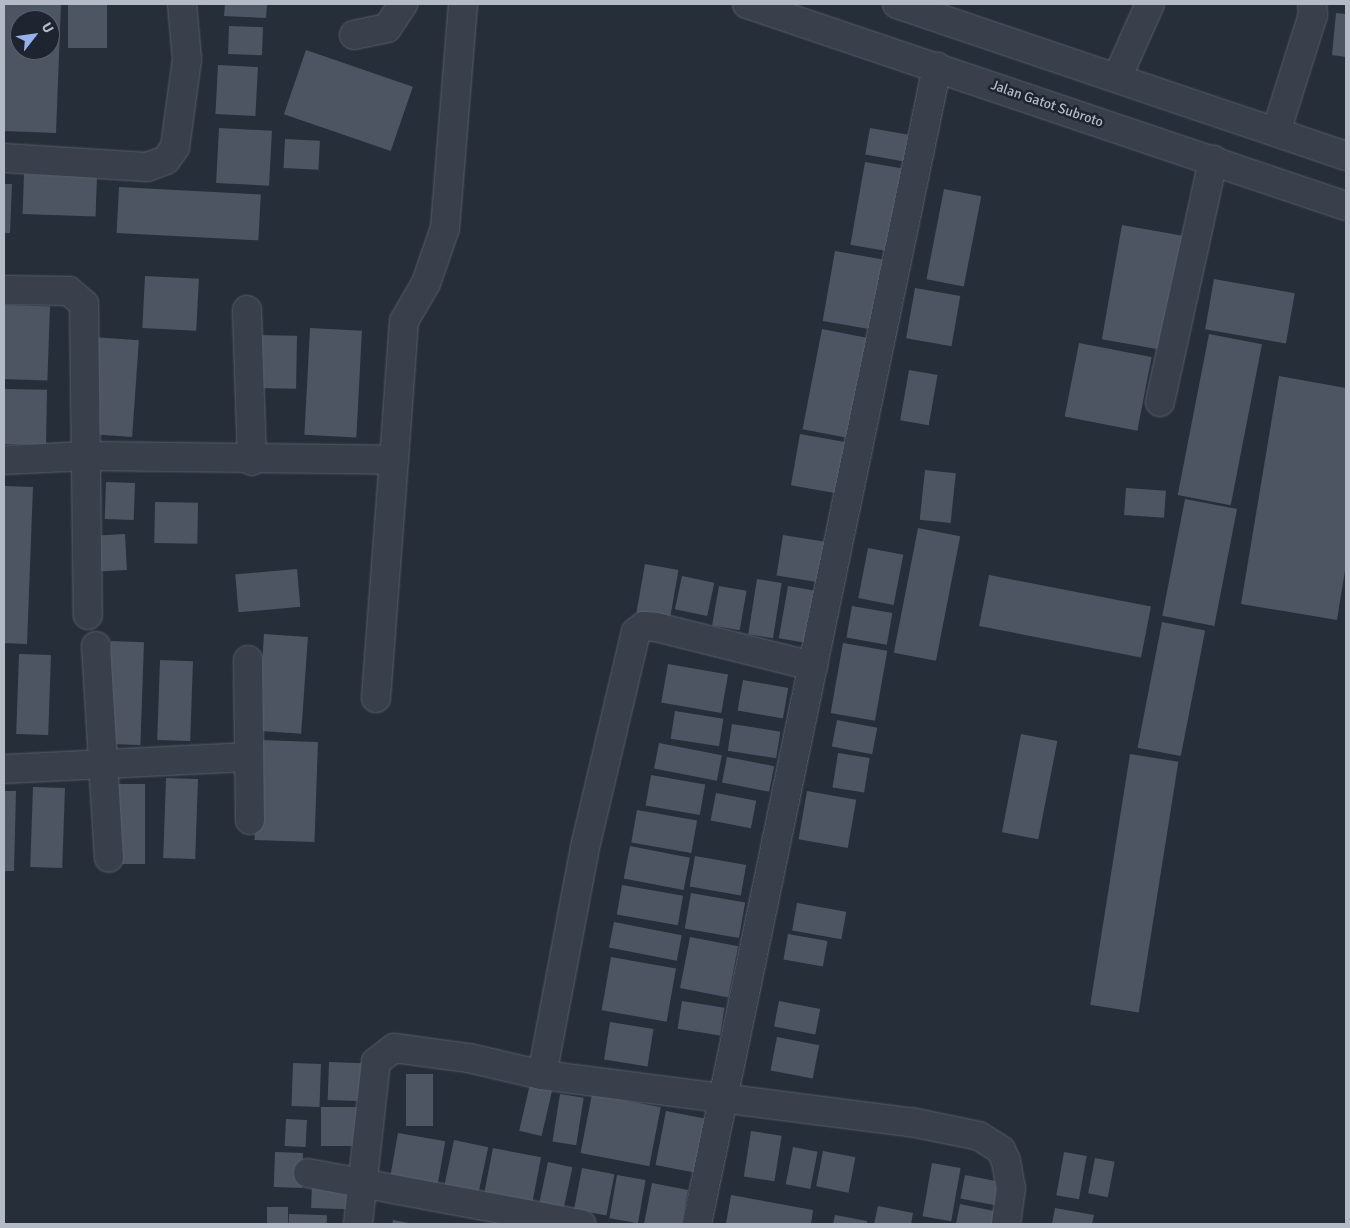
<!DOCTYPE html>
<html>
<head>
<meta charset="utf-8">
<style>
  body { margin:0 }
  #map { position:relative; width:1350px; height:1228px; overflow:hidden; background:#262e3a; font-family:Signika,sans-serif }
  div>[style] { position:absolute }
  .building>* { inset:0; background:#4d5563; transform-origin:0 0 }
  .roads { filter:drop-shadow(0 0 1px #585e69) drop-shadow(0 0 1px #585e69) }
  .minor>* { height:28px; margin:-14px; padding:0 14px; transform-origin:14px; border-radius:14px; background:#3a404b }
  span { translate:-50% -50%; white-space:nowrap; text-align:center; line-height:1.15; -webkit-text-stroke:5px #1f2530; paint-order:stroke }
  .street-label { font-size:14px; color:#b5bbc6 }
  .frame { position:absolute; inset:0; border:5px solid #b5bbc6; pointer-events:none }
  .north { position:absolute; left:10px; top:10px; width:50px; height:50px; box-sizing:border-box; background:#1f2530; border:1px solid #5b616c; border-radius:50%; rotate:60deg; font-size:14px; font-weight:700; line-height:20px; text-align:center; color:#b5bbc6 }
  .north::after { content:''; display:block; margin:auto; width:18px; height:22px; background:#94b3ec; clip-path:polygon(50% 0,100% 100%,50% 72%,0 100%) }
</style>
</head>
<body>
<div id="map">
  <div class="building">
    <i style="clip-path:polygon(evenodd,4px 4px,61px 4px,56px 133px,4px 131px,4px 4px,20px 20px,50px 20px,50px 50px,20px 50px,20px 20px)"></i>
    <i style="left:68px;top:4px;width:39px;height:44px"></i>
    <i style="clip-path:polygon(225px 4px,267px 4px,266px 18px,224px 16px)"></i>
    <i style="clip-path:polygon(1336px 13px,1346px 14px,1346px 57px,1332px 55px)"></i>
    <i style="left:229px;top:26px;width:34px;height:28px;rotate:2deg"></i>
    <i style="left:306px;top:50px;width:113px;height:68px;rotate:19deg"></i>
    <i style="left:218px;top:65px;width:40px;height:49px;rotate:3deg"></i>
    <i style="left:219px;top:128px;width:53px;height:55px;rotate:3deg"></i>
    <i style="left:870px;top:128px;width:42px;height:27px;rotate:10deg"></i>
    <i style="left:285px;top:139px;width:35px;height:29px;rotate:3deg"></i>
    <i style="left:865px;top:162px;width:41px;height:84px;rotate:10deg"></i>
    <i style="left:24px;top:174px;width:73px;height:40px;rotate:2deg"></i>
    <i style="clip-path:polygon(4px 184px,12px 184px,10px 233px,4px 233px)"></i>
    <i style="left:119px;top:187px;width:142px;height:46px;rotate:3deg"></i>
    <i style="left:944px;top:189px;width:38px;height:92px;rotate:11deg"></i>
    <i style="left:1122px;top:225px;width:63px;height:116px;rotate:10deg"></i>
    <i style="left:835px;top:251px;width:50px;height:71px;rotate:10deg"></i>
    <i style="left:145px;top:276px;width:54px;height:52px;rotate:3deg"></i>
    <i style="left:1214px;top:279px;width:82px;height:51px;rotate:10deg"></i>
    <i style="left:915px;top:288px;width:46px;height:51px;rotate:10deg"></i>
    <i style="left:4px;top:305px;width:46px;height:74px;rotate:2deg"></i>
    <i style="left:310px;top:328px;width:52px;height:107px;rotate:3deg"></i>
    <i style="left:822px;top:329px;width:48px;height:102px;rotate:11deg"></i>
    <i style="left:1209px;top:334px;width:54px;height:164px;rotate:11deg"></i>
    <i style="left:255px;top:335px;width:42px;height:53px;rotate:1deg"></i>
    <i style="left:92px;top:337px;width:47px;height:97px;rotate:4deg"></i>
    <i style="left:1079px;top:343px;width:74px;height:75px;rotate:11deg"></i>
    <i style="left:909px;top:370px;width:29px;height:51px;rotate:10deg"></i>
    <i style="clip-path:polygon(1279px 376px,1346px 388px,1346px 564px,1337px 620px,1241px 604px)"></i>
    <i style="left:4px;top:389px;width:43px;height:55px;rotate:1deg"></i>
    <i style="left:800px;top:434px;width:50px;height:52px;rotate:10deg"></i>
    <i style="left:925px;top:470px;width:31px;height:50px;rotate:6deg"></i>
    <i style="left:106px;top:482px;width:29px;height:37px;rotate:2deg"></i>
    <i style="clip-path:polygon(4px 486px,33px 487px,27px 644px,4px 643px)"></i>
    <i style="left:1126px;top:488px;width:40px;height:27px;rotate:4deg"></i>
    <i style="left:1185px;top:499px;width:53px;height:119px;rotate:11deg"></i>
    <i style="left:155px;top:502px;width:43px;height:41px;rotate:1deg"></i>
    <i style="left:918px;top:528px;width:43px;height:127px;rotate:11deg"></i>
    <i style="left:125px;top:534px;width:36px;height:41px;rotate:87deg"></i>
    <i style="left:783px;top:535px;width:44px;height:41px;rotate:9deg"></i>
    <i style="left:868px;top:548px;width:36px;height:51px;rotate:11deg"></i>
    <i style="left:645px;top:564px;width:34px;height:49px;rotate:10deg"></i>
    <i style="left:297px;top:569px;width:38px;height:62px;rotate:85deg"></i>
    <i style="left:989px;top:575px;width:165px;height:52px;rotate:11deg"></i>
    <i style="left:682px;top:576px;width:33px;height:34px;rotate:12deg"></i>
    <i style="left:757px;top:579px;width:25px;height:56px;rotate:9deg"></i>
    <i style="left:719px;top:586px;width:28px;height:40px;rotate:10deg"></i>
    <i style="left:788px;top:586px;width:28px;height:53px;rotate:10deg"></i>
    <i style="left:852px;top:606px;width:41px;height:32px;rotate:10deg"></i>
    <i style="left:1162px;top:622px;width:44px;height:128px;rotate:11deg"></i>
    <i style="left:264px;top:634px;width:44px;height:97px;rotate:4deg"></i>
    <i style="left:111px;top:641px;width:33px;height:103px;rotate:2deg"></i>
    <i style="left:843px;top:643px;width:45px;height:71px;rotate:10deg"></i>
    <i style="left:19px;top:654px;width:32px;height:80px;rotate:2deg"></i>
    <i style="left:160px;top:660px;width:33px;height:80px;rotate:2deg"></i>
    <i style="left:668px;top:664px;width:61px;height:39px;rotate:10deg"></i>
    <i style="left:743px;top:680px;width:46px;height:31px;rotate:10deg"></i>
    <i style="left:675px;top:711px;width:49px;height:28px;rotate:9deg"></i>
    <i style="left:837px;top:720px;width:41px;height:27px;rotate:11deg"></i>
    <i style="left:732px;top:724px;width:49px;height:27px;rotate:9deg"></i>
    <i style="left:1021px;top:734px;width:37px;height:100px;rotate:11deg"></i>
    <i style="left:258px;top:740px;width:60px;height:100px;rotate:2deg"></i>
    <i style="left:659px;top:743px;width:64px;height:26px;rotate:11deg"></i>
    <i style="left:838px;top:753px;width:32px;height:35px;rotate:9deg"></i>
    <i style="left:1130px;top:754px;width:49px;height:254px;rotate:9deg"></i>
    <i style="left:727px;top:757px;width:48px;height:26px;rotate:11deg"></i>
    <i style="left:651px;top:775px;width:55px;height:31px;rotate:10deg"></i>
    <i style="left:166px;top:778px;width:32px;height:80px;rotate:2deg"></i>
    <i style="left:112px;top:784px;width:33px;height:80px"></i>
    <i style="left:33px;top:787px;width:32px;height:80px;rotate:2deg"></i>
    <i style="clip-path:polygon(4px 791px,16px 791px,14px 871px,4px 871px)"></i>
    <i style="left:807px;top:791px;width:50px;height:49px;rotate:10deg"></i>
    <i style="left:716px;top:793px;width:41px;height:28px;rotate:11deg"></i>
    <i style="left:637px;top:810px;width:61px;height:33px;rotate:10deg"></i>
    <i style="left:630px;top:846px;width:61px;height:33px;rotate:11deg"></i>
    <i style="left:695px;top:856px;width:52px;height:31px;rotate:10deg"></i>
    <i style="left:622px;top:885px;width:62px;height:30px;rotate:10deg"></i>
    <i style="left:691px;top:893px;width:55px;height:36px;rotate:10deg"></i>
    <i style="left:797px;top:903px;width:50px;height:28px;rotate:10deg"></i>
    <i style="left:614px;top:922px;width:69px;height:26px;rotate:11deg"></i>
    <i style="left:788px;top:934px;width:40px;height:26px;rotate:10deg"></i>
    <i style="left:690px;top:937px;width:49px;height:52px;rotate:11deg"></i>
    <i style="left:611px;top:957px;width:66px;height:54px;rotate:10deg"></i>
    <i style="left:682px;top:1001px;width:43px;height:28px;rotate:9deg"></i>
    <i style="left:779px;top:1001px;width:42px;height:26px;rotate:11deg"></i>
    <i style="left:610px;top:1022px;width:44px;height:38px;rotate:9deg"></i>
    <i style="left:777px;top:1037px;width:43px;height:34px;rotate:11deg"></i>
    <i style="left:329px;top:1062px;width:35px;height:38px;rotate:2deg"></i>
    <i style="left:293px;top:1063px;width:28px;height:43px;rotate:2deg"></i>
    <i style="left:406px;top:1074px;width:27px;height:52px"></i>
    <i style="left:530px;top:1084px;width:23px;height:48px;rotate:13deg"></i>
    <i style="left:560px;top:1094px;width:24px;height:48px;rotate:9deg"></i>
    <i style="left:592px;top:1094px;width:70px;height:60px;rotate:11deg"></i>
    <i style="left:321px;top:1107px;width:40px;height:39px"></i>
    <i style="left:666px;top:1111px;width:42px;height:55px;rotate:11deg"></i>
    <i style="left:286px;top:1119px;width:21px;height:27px;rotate:3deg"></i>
    <i style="left:751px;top:1131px;width:31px;height:46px;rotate:9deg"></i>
    <i style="left:398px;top:1133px;width:48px;height:45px;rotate:10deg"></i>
    <i style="left:454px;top:1140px;width:35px;height:47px;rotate:12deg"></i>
    <i style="left:793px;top:1147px;width:25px;height:38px;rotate:11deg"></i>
    <i style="left:493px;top:1148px;width:49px;height:48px;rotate:11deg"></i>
    <i style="left:823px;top:1151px;width:33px;height:36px;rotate:11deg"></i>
    <i style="left:275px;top:1152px;width:28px;height:35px;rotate:2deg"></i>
    <i style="left:1064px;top:1152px;width:23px;height:44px;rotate:10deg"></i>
    <i style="left:1095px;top:1158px;width:20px;height:36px;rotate:11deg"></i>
    <i style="left:548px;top:1162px;width:25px;height:46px;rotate:12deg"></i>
    <i style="left:932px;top:1163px;width:29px;height:54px;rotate:10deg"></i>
    <i style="left:582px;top:1168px;width:33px;height:42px;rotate:11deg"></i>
    <i style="left:617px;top:1175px;width:29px;height:44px;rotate:10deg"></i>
    <i style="left:965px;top:1175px;width:43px;height:24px;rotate:11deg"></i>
    <i style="left:312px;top:1183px;width:38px;height:25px;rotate:2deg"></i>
    <i style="clip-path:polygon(652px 1183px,688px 1190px,682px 1224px,644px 1224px)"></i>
    <i style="clip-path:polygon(731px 1195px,813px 1210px,811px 1224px,726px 1224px)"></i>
    <i style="clip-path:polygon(960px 1204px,1004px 1213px,1002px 1224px,956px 1224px)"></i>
    <i style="clip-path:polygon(878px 1206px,913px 1213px,911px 1224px,874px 1224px)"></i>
    <i style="left:267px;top:1207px;width:21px;height:17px"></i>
    <i style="clip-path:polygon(1055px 1208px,1094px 1215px,1092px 1224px,1052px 1224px)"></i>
    <i style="left:289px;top:1214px;width:38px;height:10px;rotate:2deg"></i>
    <i style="clip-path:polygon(835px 1215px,867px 1221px,867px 1224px,833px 1224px)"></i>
    <i style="clip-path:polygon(393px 1220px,409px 1223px,408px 1224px,392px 1224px)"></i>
  </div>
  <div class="roads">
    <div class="minor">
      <i style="left:747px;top:4px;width:632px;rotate:18.64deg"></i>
      <i style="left:897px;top:4px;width:474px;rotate:18.7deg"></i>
      <i style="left:354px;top:35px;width:34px;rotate:-12deg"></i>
      <i style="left:387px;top:28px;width:29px;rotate:-56deg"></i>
      <i style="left:1117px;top:78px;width:81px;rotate:-66deg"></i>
      <i style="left:1276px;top:132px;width:123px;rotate:-72.5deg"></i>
      <i style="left:1313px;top:15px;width:11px;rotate:-95deg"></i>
      <i style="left:4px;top:158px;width:143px;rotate:3.6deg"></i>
      <i style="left:147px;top:167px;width:20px;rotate:-20deg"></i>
      <i style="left:166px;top:160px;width:16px;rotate:-55deg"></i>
      <i style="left:175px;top:147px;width:89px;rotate:-82.2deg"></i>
      <i style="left:187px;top:59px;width:55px;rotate:-95.2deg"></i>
      <i style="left:4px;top:290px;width:65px;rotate:0.9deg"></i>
      <i style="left:69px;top:291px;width:20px;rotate:41deg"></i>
      <i style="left:84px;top:304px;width:311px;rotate:89.3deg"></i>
      <i style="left:247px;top:310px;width:151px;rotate:88.1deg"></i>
      <i style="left:1160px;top:402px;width:248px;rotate:-77.6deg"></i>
      <i style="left:4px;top:460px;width:83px;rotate:-2.8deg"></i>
      <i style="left:87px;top:456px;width:307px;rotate:0.7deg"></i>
      <i style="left:394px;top:460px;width:139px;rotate:-85.9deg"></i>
      <i style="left:404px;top:321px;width:44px;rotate:-59.9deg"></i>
      <i style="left:426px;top:283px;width:58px;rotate:-70.9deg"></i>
      <i style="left:445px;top:228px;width:225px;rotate:-85.4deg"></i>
      <i style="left:96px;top:646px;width:212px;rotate:86.5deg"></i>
      <i style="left:248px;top:660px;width:160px;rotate:89.3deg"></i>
      <i style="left:376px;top:698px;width:239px;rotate:-85.7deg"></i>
      <i style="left:4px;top:769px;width:245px;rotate:-2.8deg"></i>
      <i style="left:542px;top:1075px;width:236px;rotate:-79.3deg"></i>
      <i style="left:586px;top:843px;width:217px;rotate:-76.7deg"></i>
      <i style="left:636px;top:632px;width:10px;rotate:-37deg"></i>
      <i style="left:644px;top:626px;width:12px;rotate:5deg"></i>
      <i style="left:656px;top:627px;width:162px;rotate:14deg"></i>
      <i style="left:308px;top:1173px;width:278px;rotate:10.6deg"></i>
      <i style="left:358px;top:1224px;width:163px;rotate:-83.7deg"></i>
      <i style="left:376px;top:1062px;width:23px;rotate:-38deg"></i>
      <i style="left:394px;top:1048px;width:76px;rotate:7.6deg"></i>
      <i style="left:469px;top:1058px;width:75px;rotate:13.1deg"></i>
      <i style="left:542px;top:1075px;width:372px;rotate:7.3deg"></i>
      <i style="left:911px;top:1122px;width:69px;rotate:11.6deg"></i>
      <i style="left:979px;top:1136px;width:26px;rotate:32deg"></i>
      <i style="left:1001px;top:1150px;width:12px;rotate:66deg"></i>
      <i style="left:1006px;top:1161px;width:27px;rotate:80deg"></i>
      <i style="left:1011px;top:1188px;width:36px;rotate:98deg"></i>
      <i style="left:697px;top:1224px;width:1182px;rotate:-78.28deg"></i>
    </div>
  </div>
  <div class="street-label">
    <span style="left:1047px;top:104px;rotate:19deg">Jalan Gatot Subroto</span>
  </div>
  <div class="frame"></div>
  <div class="north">U</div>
</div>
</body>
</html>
